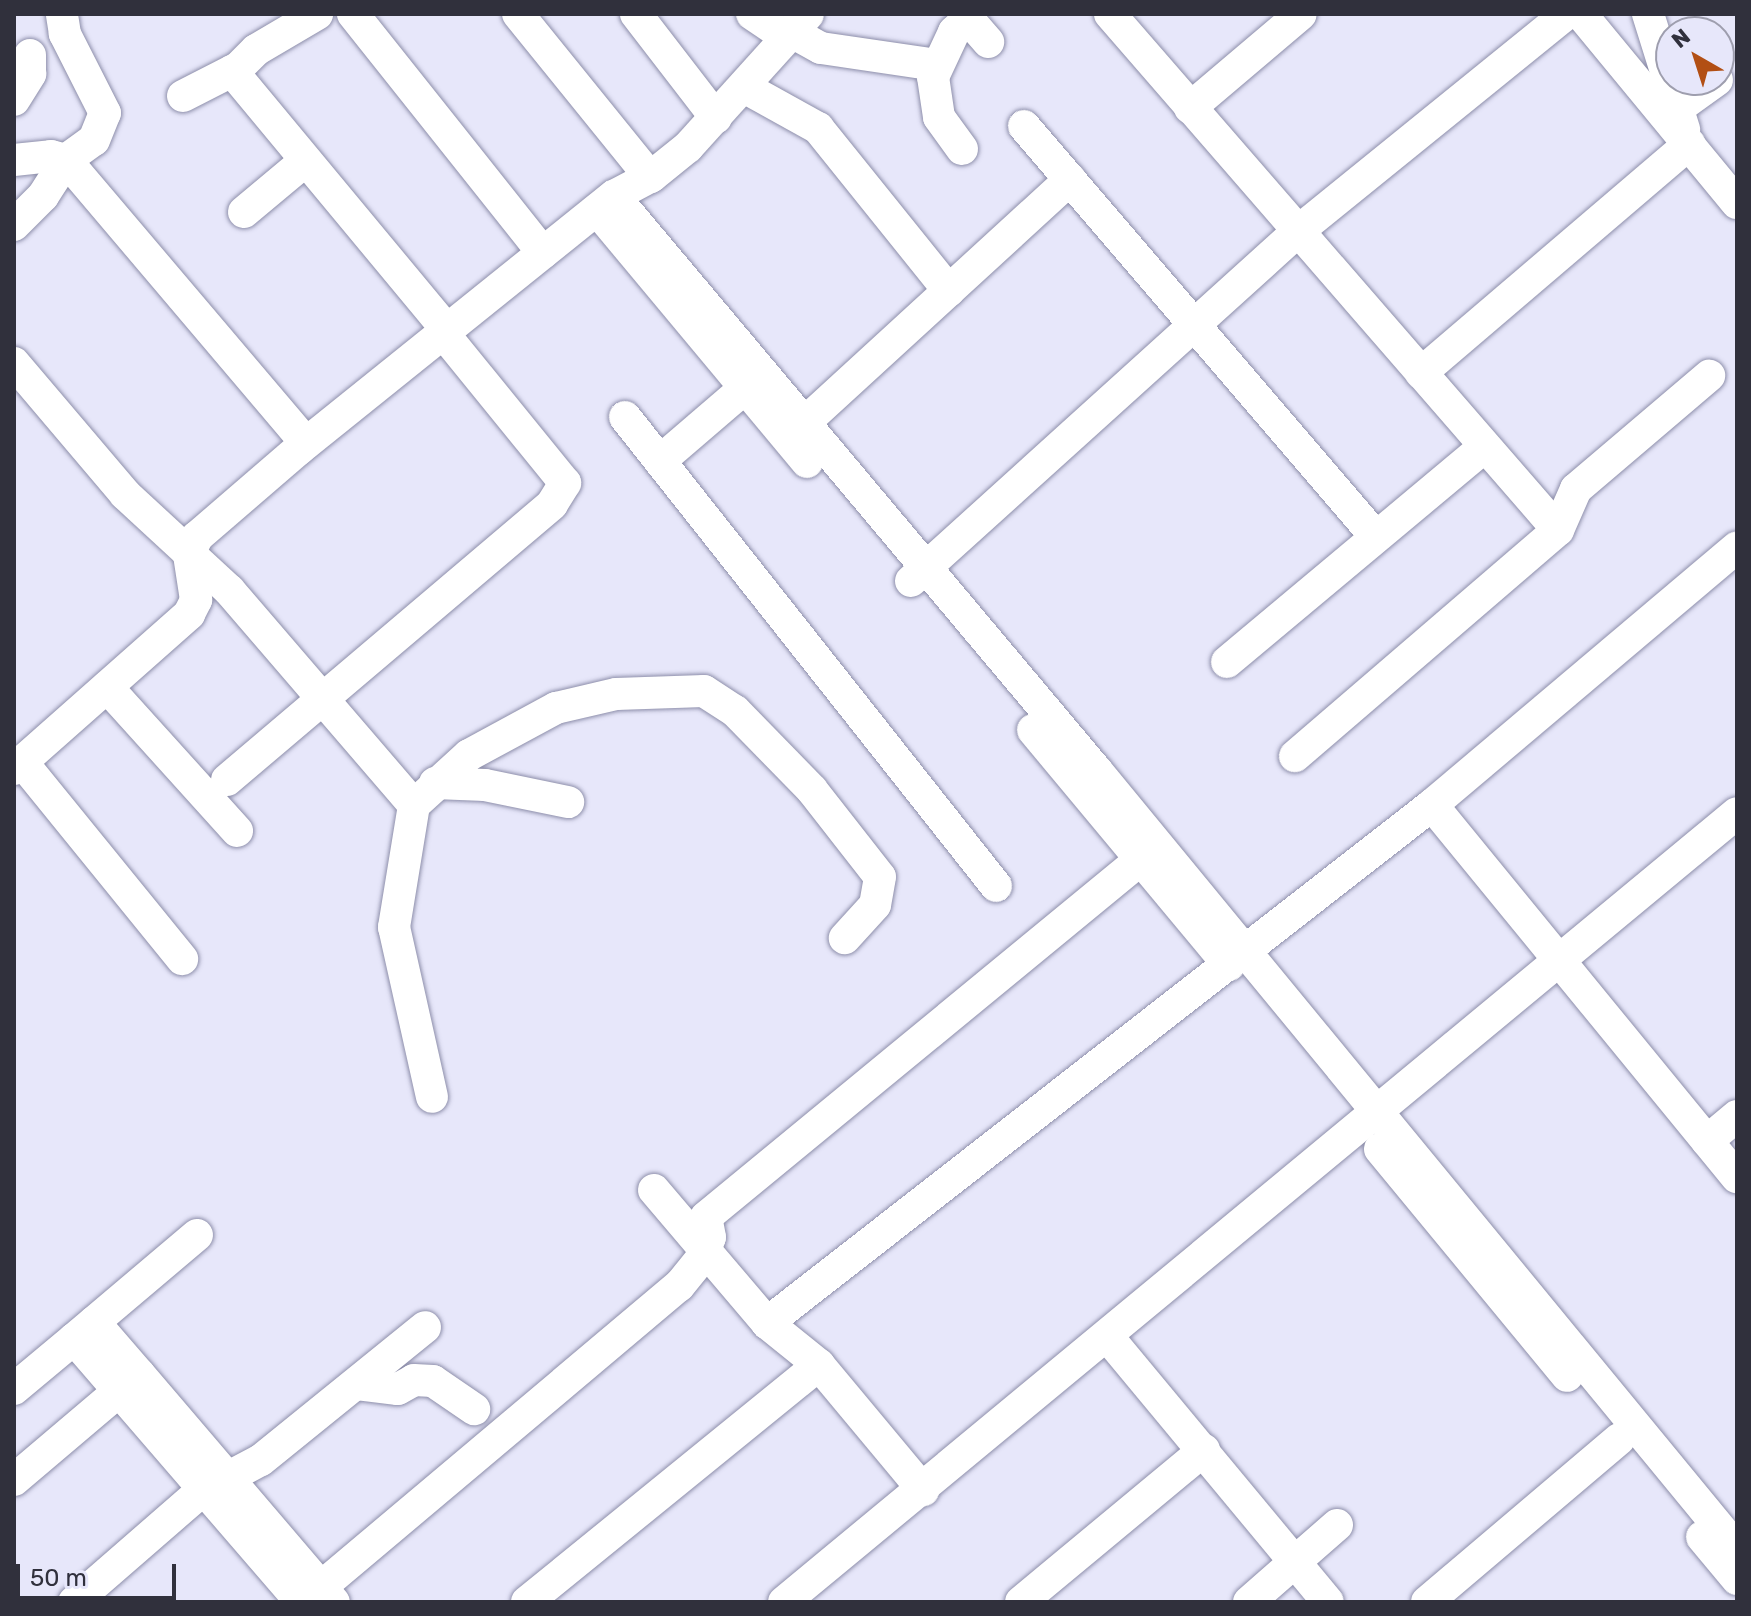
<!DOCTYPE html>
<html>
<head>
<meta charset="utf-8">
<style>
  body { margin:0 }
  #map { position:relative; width:1751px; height:1616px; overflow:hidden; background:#e7e7fa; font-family:Rubik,sans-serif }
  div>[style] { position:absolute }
  .roads { filter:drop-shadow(0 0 2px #8d8eaa) drop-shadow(0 0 2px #8d8eaa) }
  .minor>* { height:32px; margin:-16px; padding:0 16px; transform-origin:16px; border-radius:16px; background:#fff }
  span { translate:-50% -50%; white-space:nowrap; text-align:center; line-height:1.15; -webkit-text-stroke:8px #e7e7fa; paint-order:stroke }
  .frame { position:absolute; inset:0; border:16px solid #30303c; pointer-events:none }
  .north { position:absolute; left:1655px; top:16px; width:80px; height:80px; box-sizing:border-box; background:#e7e7fa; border:2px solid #9e9eae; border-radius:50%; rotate:321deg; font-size:22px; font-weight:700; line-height:32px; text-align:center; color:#30303c }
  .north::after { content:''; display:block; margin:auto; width:28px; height:36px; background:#b24f14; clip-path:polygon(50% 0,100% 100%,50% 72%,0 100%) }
  .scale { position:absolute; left:16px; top:1564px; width:160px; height:36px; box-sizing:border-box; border:4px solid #30303c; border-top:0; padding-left:10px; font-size:24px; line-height:28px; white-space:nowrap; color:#30303c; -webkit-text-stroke:6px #e7e7fa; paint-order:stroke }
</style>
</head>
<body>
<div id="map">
  <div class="roads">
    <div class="minor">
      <i style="left:353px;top:14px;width:305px;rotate:51.5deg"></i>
      <i style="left:518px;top:14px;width:210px;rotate:51deg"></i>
      <i style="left:636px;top:14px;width:131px;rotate:52.4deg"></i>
      <i style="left:752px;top:14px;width:40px;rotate:34deg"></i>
      <i style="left:964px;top:14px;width:37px;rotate:49deg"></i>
      <i style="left:1110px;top:14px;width:683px;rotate:49.03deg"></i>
      <i style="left:1558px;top:530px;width:347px;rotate:139.3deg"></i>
      <i style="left:1581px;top:14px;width:245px;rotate:50.5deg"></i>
      <i style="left:1648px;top:14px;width:121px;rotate:72.6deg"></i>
      <i style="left:790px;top:31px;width:35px;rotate:29deg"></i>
      <i style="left:821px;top:48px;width:116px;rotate:8.4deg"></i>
      <i style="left:232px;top:71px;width:337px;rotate:50.3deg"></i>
      <i style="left:744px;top:87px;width:85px;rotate:29deg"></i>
      <i style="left:818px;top:128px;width:209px;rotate:51.2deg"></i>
      <i style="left:183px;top:96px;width:62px;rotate:-27deg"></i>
      <i style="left:238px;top:68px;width:25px;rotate:-45deg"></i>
      <i style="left:256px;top:50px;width:71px;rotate:-30.5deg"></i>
      <i style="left:14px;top:100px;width:31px;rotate:-58deg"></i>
      <i style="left:30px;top:74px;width:19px;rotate:-90deg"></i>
      <i style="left:1190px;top:108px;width:145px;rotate:-40.3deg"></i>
      <i style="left:1678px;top:108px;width:48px;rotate:-35.7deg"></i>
      <i style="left:1024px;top:126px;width:541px;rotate:49.42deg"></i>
      <i style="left:962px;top:149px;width:39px;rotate:-126deg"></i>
      <i style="left:939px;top:117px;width:40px;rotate:-98.5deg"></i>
      <i style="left:933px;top:77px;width:50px;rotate:-65deg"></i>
      <i style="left:954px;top:32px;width:19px;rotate:-43deg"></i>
      <i style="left:14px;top:160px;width:37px;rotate:-6deg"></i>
      <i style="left:51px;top:156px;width:16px;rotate:15deg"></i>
      <i style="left:66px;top:160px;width:371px;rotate:49.7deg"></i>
      <i style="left:614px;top:196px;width:43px;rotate:-27.8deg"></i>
      <i style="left:652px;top:176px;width:46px;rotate:-38.9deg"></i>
      <i style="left:688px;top:147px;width:179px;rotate:-47.9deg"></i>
      <i style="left:597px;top:210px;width:328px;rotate:50.2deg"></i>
      <i style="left:244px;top:212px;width:80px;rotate:-39.9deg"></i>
      <i style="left:14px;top:225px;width:41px;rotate:-45deg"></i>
      <i style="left:43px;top:196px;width:43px;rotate:-57.4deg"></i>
      <i style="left:66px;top:160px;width:34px;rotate:-36deg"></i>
      <i style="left:94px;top:140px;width:29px;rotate:-68deg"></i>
      <i style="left:105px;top:113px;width:89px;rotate:-116.9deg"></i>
      <i style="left:65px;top:34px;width:20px;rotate:-99deg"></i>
      <i style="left:14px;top:363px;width:172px;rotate:49.7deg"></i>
      <i style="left:125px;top:494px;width:142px;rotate:42.7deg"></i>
      <i style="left:229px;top:590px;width:284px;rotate:49.3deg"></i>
      <i style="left:414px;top:805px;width:124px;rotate:99.3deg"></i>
      <i style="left:394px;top:927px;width:174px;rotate:77.4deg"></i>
      <i style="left:1421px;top:373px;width:353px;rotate:-40.5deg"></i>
      <i style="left:625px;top:417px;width:598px;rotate:51.65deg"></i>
      <i style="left:790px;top:436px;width:380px;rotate:-42.5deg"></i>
      <i style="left:660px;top:461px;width:112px;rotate:-40.7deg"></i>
      <i style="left:1558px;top:530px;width:45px;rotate:-66.3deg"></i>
      <i style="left:1576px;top:489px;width:175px;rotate:-40.4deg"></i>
      <i style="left:911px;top:581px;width:520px;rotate:-42.12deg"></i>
      <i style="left:1297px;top:232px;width:346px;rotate:-39deg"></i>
      <i style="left:1227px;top:662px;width:335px;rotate:-39.9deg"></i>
      <i style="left:107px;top:687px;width:194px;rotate:47.9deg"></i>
      <i style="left:1033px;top:730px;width:306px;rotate:50.2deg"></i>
      <i style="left:22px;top:762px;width:254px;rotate:50.9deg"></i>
      <i style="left:14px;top:769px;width:234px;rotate:-41.5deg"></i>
      <i style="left:189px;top:614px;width:16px;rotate:-63deg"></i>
      <i style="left:196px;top:600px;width:46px;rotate:-98.8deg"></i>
      <i style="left:189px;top:555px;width:20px;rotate:-66deg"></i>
      <i style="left:197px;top:537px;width:135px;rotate:-40.8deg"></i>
      <i style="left:299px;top:449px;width:404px;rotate:-38.8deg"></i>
      <i style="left:614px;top:196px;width:750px;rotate:49.98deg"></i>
      <i style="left:1096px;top:770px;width:1009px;rotate:50.55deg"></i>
      <i style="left:227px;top:780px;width:426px;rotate:-40.3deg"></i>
      <i style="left:552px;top:504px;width:25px;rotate:-58deg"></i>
      <i style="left:565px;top:483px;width:193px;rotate:-129.1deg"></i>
      <i style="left:435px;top:783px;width:50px;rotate:2.3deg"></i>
      <i style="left:485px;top:785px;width:85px;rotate:11.6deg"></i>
      <i style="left:414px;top:805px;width:74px;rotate:-42.3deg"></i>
      <i style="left:469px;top:755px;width:99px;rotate:-28.4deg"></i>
      <i style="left:556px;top:708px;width:62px;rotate:-13.1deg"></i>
      <i style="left:616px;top:694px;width:88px;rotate:-2deg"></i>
      <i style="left:704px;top:691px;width:37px;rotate:33deg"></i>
      <i style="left:735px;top:711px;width:110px;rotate:45.7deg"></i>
      <i style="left:812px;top:790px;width:110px;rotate:52deg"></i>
      <i style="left:880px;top:877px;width:28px;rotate:100deg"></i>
      <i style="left:875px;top:905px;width:45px;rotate:132.3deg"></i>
      <i style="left:1432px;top:805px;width:481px;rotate:50.7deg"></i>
      <i style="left:1707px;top:1141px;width:39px;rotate:-40deg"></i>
      <i style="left:1380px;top:1149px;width:294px;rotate:50.5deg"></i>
      <i style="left:654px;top:1190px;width:175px;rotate:49.6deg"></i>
      <i style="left:767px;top:1323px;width:67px;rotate:38.9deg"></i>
      <i style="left:819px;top:1365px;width:163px;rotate:50.2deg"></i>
      <i style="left:197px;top:1235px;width:161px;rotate:139.8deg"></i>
      <i style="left:74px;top:1339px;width:69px;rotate:49.1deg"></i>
      <i style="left:119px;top:1391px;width:26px;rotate:-40deg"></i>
      <i style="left:139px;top:1374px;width:300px;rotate:49.5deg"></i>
      <i style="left:94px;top:1322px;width:69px;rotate:49.1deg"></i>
      <i style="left:767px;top:1323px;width:843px;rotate:-37.92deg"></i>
      <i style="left:1432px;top:805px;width:399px;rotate:-40.2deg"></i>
      <i style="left:1108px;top:1337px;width:344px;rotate:50.3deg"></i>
      <i style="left:357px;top:1384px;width:41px;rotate:7deg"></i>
      <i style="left:398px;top:1389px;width:18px;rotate:-29deg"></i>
      <i style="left:414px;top:1380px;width:19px;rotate:3deg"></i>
      <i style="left:433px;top:1381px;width:50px;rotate:34.3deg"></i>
      <i style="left:14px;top:1389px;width:78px;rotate:-39.8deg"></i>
      <i style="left:227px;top:1478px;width:38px;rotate:-28deg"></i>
      <i style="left:261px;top:1460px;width:211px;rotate:-39deg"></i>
      <i style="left:14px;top:1480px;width:138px;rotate:-40.3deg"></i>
      <i style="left:119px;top:1391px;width:279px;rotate:49.2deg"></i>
      <i style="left:1702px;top:1537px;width:55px;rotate:50.2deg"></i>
      <i style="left:321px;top:1587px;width:468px;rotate:-40.1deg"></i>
      <i style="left:679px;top:1286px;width:36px;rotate:-51deg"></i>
      <i style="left:702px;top:1258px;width:22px;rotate:-69deg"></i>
      <i style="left:710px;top:1237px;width:20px;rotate:-101deg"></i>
      <i style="left:706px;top:1217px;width:561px;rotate:-39.43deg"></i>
      <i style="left:74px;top:1602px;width:172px;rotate:-41deg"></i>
      <i style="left:527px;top:1602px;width:376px;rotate:-39.1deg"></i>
      <i style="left:784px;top:1602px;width:1237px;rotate:-39.62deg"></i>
      <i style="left:1021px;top:1602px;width:238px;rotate:-39.7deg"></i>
      <i style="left:1249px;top:1602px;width:117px;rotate:-41.2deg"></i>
      <i style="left:1427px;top:1602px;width:252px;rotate:-40.3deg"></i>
    </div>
  </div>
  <div class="frame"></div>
  <div class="north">N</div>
  <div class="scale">50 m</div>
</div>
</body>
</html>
